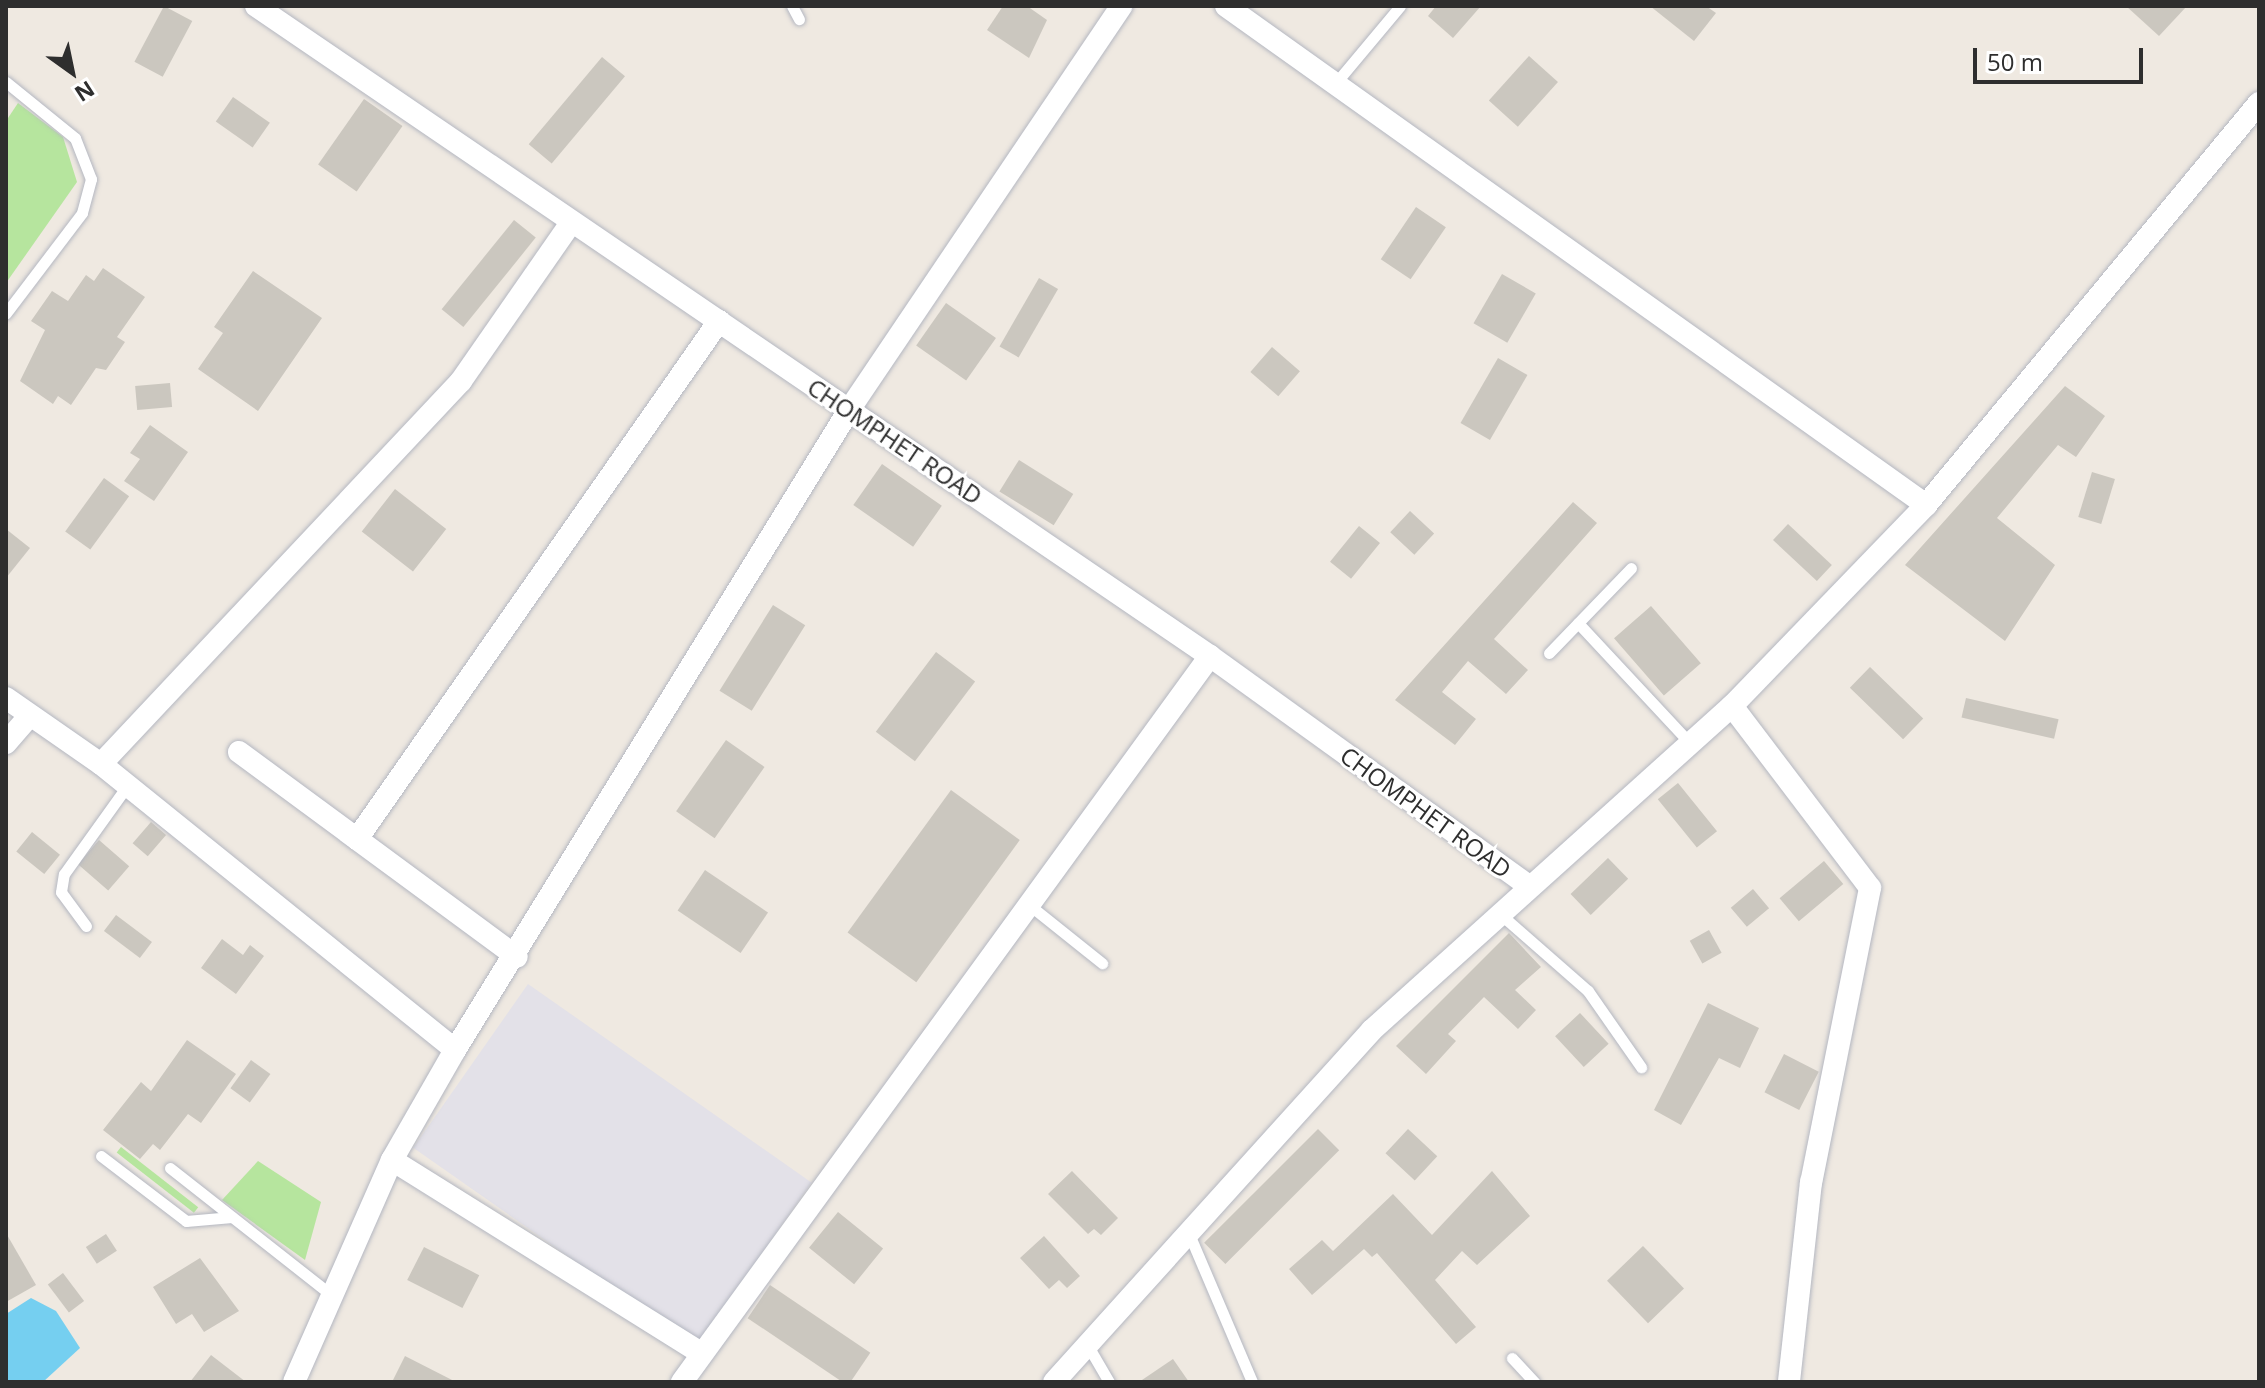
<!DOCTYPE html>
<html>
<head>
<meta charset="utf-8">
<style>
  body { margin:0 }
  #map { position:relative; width:2265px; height:1388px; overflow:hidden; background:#efe9e1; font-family:"Open Sans",sans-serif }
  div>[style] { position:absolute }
  .industrial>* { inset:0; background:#e3e1e8; transform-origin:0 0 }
  .green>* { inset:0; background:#b6e59e; transform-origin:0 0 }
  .water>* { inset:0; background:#75cff0 }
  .building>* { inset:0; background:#cbc7bf; transform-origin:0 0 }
  .roads { filter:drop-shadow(0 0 2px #b4b7c1) drop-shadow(0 0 2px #b4b7c1) }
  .service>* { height:11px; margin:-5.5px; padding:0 5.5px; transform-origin:5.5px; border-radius:5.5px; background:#fff }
  .minor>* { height:22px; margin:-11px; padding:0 11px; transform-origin:11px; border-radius:11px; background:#fff }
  span { translate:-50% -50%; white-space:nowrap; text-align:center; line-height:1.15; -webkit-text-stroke:6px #fff; paint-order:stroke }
  .street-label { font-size:24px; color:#2e2e2e }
  .frame { position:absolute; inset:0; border:8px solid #2e2e2e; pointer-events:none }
  .north { position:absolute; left:32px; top:32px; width:80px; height:80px; -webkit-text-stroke:6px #fff; paint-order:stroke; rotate:147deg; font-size:22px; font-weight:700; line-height:32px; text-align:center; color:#2e2e2e }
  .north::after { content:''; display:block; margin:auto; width:28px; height:36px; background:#2e2e2e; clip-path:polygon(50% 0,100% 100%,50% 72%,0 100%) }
  .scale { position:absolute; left:1973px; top:48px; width:170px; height:36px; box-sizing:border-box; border:4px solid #2e2e2e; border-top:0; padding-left:10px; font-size:24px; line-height:28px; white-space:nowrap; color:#2e2e2e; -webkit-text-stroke:6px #fff; paint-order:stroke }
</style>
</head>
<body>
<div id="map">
  <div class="industrial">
    <i style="left:528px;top:984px;width:346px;height:200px;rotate:35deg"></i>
  </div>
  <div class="green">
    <i style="clip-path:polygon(18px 103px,63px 137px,77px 182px,6px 283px,6px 121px)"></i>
    <i style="left:121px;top:1147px;width:98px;height:7px;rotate:38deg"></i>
    <i style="clip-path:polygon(258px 1161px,321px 1202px,305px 1260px,222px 1200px)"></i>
  </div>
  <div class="water">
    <i style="clip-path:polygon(31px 1298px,56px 1311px,80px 1348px,43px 1382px,6px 1382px,6px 1314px)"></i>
  </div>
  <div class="building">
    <i style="left:164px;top:6px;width:32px;height:63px;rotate:28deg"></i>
    <i style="clip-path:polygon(1003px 6px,1027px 6px,1047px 20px,1029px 58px,987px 30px)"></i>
    <i style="clip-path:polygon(1436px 6px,1481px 6px,1453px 38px,1428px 16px)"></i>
    <i style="clip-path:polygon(1650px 6px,1706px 6px,1716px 13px,1694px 41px)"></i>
    <i style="clip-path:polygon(2126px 6px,2187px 6px,2159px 36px)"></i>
    <i style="left:1529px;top:56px;width:39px;height:60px;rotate:42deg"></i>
    <i style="left:602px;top:57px;width:30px;height:114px;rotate:40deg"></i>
    <i style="left:233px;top:97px;width:45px;height:30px;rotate:35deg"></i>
    <i style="left:364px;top:99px;width:47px;height:80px;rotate:35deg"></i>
    <i style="left:1416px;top:207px;width:36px;height:63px;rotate:34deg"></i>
    <i style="left:514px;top:220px;width:28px;height:115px;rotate:39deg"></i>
    <i style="clip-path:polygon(103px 268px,145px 297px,117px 337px,125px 342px,106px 370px,96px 368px,71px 405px,58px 396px,53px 404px,20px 381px,45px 330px,31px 321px,52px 291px,68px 301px,86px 275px,94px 281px)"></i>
    <i style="clip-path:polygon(253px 271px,322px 318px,258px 411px,198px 369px,223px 333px,214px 327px)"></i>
    <i style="left:1502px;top:274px;width:39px;height:57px;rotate:30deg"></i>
    <i style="left:1039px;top:278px;width:22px;height:79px;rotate:30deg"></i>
    <i style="left:946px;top:303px;width:61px;height:52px;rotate:35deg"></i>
    <i style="left:1272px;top:347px;width:37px;height:33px;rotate:41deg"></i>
    <i style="left:1498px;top:358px;width:34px;height:75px;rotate:30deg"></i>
    <i style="left:170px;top:383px;width:24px;height:35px;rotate:85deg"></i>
    <i style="clip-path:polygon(2065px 386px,2105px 416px,2076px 457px,2058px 445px,1997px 518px,2055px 565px,2005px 641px,1905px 565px)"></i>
    <i style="clip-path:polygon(150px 425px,188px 452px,154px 501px,124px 481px,140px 459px,130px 453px)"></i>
    <i style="left:1019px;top:460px;width:64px;height:37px;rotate:32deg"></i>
    <i style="left:882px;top:464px;width:73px;height:50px;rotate:35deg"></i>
    <i style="left:2092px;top:472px;width:24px;height:47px;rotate:17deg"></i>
    <i style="left:104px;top:478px;width:31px;height:66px;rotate:36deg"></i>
    <i style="left:395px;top:489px;width:65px;height:54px;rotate:38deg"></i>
    <i style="clip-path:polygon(1573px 502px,1597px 523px,1494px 639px,1528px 670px,1506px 694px,1468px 661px,1442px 692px,1476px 719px,1455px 745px,1395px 700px)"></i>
    <i style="left:1410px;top:511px;width:33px;height:29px;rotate:43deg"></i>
    <i style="left:1788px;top:524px;width:60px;height:22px;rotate:43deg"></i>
    <i style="left:1359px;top:526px;width:27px;height:46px;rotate:39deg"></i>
    <i style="clip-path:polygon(6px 529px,30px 548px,6px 578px)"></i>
    <i style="left:773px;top:605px;width:38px;height:101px;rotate:32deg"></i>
    <i style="left:1651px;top:606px;width:76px;height:49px;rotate:49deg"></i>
    <i style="left:936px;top:652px;width:49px;height:100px;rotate:37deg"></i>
    <i style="left:1870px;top:667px;width:74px;height:29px;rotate:44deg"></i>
    <i style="left:1966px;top:698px;width:95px;height:20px;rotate:13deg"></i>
    <i style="left:726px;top:740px;width:47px;height:87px;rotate:35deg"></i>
    <i style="left:1678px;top:783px;width:62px;height:26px;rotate:51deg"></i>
    <i style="left:951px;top:790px;width:85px;height:176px;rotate:36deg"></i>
    <i style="left:151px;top:822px;width:20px;height:28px;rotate:41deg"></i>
    <i style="left:32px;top:832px;width:36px;height:25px;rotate:39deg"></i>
    <i style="left:99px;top:840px;width:40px;height:32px;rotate:41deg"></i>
    <i style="left:1608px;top:858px;width:29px;height:52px;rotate:46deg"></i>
    <i style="left:1824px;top:861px;width:30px;height:58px;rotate:50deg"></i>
    <i style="left:705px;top:870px;width:76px;height:49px;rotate:34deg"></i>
    <i style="left:1753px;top:889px;width:25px;height:29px;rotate:50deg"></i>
    <i style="left:116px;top:915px;width:45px;height:20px;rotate:37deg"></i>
    <i style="left:1709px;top:930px;width:26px;height:22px;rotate:61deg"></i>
    <i style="clip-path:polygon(1509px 933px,1541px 967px,1515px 990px,1536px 1010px,1518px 1029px,1484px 997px,1448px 1034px,1456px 1041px,1426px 1074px,1396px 1046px)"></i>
    <i style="clip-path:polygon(222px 939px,243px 955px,250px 945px,264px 956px,236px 994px,201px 968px)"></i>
    <i style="clip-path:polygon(1708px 1003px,1759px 1028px,1740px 1068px,1719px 1058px,1681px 1125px,1654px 1110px)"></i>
    <i style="left:1580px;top:1013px;width:42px;height:34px;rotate:47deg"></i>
    <i style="clip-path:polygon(187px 1040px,236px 1074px,201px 1123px,188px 1114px,160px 1150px,153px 1144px,140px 1159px,103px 1130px,141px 1082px,151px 1091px)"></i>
    <i style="left:1784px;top:1054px;width:39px;height:43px;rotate:27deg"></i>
    <i style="left:251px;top:1060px;width:24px;height:35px;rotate:36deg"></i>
    <i style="left:1318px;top:1129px;width:30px;height:161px;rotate:45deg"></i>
    <i style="left:1408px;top:1129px;width:40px;height:33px;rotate:43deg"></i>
    <i style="clip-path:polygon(1072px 1171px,1118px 1218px,1101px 1235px,1094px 1229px,1088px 1234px,1048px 1194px)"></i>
    <i style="clip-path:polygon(1492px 1171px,1530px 1216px,1477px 1265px,1462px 1251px,1435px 1280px,1476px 1327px,1456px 1344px,1377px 1253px,1372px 1257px,1364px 1249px,1312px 1295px,1289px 1269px,1322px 1240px,1333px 1251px,1393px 1194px,1432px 1235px)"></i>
    <i style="left:838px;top:1212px;width:58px;height:46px;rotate:39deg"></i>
    <i style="clip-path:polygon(6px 1233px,36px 1285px,6px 1302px)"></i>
    <i style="left:106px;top:1234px;width:20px;height:24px;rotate:57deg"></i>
    <i style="clip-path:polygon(1044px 1236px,1080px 1276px,1067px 1288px,1059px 1280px,1049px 1289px,1020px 1258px)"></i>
    <i style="left:1643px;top:1246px;width:59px;height:50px;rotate:46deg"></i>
    <i style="left:424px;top:1247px;width:62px;height:37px;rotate:27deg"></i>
    <i style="clip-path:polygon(200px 1258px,239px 1311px,204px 1332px,192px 1314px,176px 1324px,153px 1287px)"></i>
    <i style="left:63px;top:1273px;width:35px;height:19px;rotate:53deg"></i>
    <i style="left:770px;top:1285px;width:121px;height:40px;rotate:34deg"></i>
    <i style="clip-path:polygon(211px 1355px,246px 1382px,190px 1382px)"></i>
    <i style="clip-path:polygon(405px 1356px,456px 1382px,392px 1382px)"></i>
    <i style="clip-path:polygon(1173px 1359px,1189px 1382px,1139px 1382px)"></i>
  </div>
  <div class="roads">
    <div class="service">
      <i style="left:792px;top:6px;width:15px;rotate:62deg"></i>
      <i style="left:6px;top:82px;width:89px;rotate:39.1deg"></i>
      <i style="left:75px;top:138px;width:44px;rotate:68.7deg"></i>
      <i style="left:91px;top:179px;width:35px;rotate:105deg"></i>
      <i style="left:82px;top:213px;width:126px;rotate:127.2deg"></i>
      <i style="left:1334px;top:85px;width:103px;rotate:-50.1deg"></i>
      <i style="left:1578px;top:623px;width:164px;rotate:47deg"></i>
      <i style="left:1549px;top:653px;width:118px;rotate:-46deg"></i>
      <i style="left:1028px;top:904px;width:95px;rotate:38.6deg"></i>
      <i style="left:1499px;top:913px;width:118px;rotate:41.2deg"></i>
      <i style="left:1588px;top:991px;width:93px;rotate:55.1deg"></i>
      <i style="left:86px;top:926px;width:42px;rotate:-126.3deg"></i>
      <i style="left:61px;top:892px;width:18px;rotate:-81deg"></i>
      <i style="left:64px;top:874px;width:108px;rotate:-54.4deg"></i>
      <i style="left:101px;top:1156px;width:107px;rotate:37.4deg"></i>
      <i style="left:186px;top:1221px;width:46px;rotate:-5deg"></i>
      <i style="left:170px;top:1168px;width:202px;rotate:38.2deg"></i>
      <i style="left:1189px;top:1234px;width:161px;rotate:66.9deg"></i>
      <i style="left:1088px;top:1346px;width:42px;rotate:59.7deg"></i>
      <i style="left:1512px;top:1358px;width:33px;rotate:47deg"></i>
    </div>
    <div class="minor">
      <i style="left:256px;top:6px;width:1154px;rotate:34.27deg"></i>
      <i style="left:1210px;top:656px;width:391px;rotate:35.8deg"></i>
      <i style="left:1226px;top:6px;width:860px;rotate:35.48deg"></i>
      <i style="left:6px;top:698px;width:116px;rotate:34.8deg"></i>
      <i style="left:101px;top:764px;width:455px;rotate:38.9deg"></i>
      <i style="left:1732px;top:706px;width:228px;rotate:52.8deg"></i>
      <i style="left:1870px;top:888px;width:300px;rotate:101.3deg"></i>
      <i style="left:1811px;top:1182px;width:201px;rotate:96.3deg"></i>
      <i style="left:6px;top:743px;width:35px;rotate:-49deg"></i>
      <i style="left:239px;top:752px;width:345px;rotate:36.4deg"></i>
      <i style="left:101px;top:764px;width:526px;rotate:-46.77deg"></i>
      <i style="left:461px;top:381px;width:193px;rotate:-55.2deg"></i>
      <i style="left:357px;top:839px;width:632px;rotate:-55.05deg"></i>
      <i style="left:392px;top:1160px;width:364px;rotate:32deg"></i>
      <i style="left:294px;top:1382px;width:243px;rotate:-66.2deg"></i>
      <i style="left:392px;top:1160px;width:127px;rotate:-60.2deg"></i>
      <i style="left:455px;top:1050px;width:752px;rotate:-58.38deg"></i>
      <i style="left:849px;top:410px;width:487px;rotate:-56deg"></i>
      <i style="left:682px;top:1382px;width:898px;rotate:-53.97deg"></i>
      <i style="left:1054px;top:1382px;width:474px;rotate:-47.9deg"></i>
      <i style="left:1372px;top:1030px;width:484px;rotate:-42deg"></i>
      <i style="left:1732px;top:706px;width:279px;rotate:-46deg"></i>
      <i style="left:1926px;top:505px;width:522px;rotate:-50.36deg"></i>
    </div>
  </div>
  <div class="street-label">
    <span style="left:895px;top:441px;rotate:34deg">CHOMPHET ROAD</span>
    <span style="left:1426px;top:812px;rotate:36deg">CHOMPHET ROAD</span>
  </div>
  <div class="frame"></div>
  <div class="north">N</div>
  <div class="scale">50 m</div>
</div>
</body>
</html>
